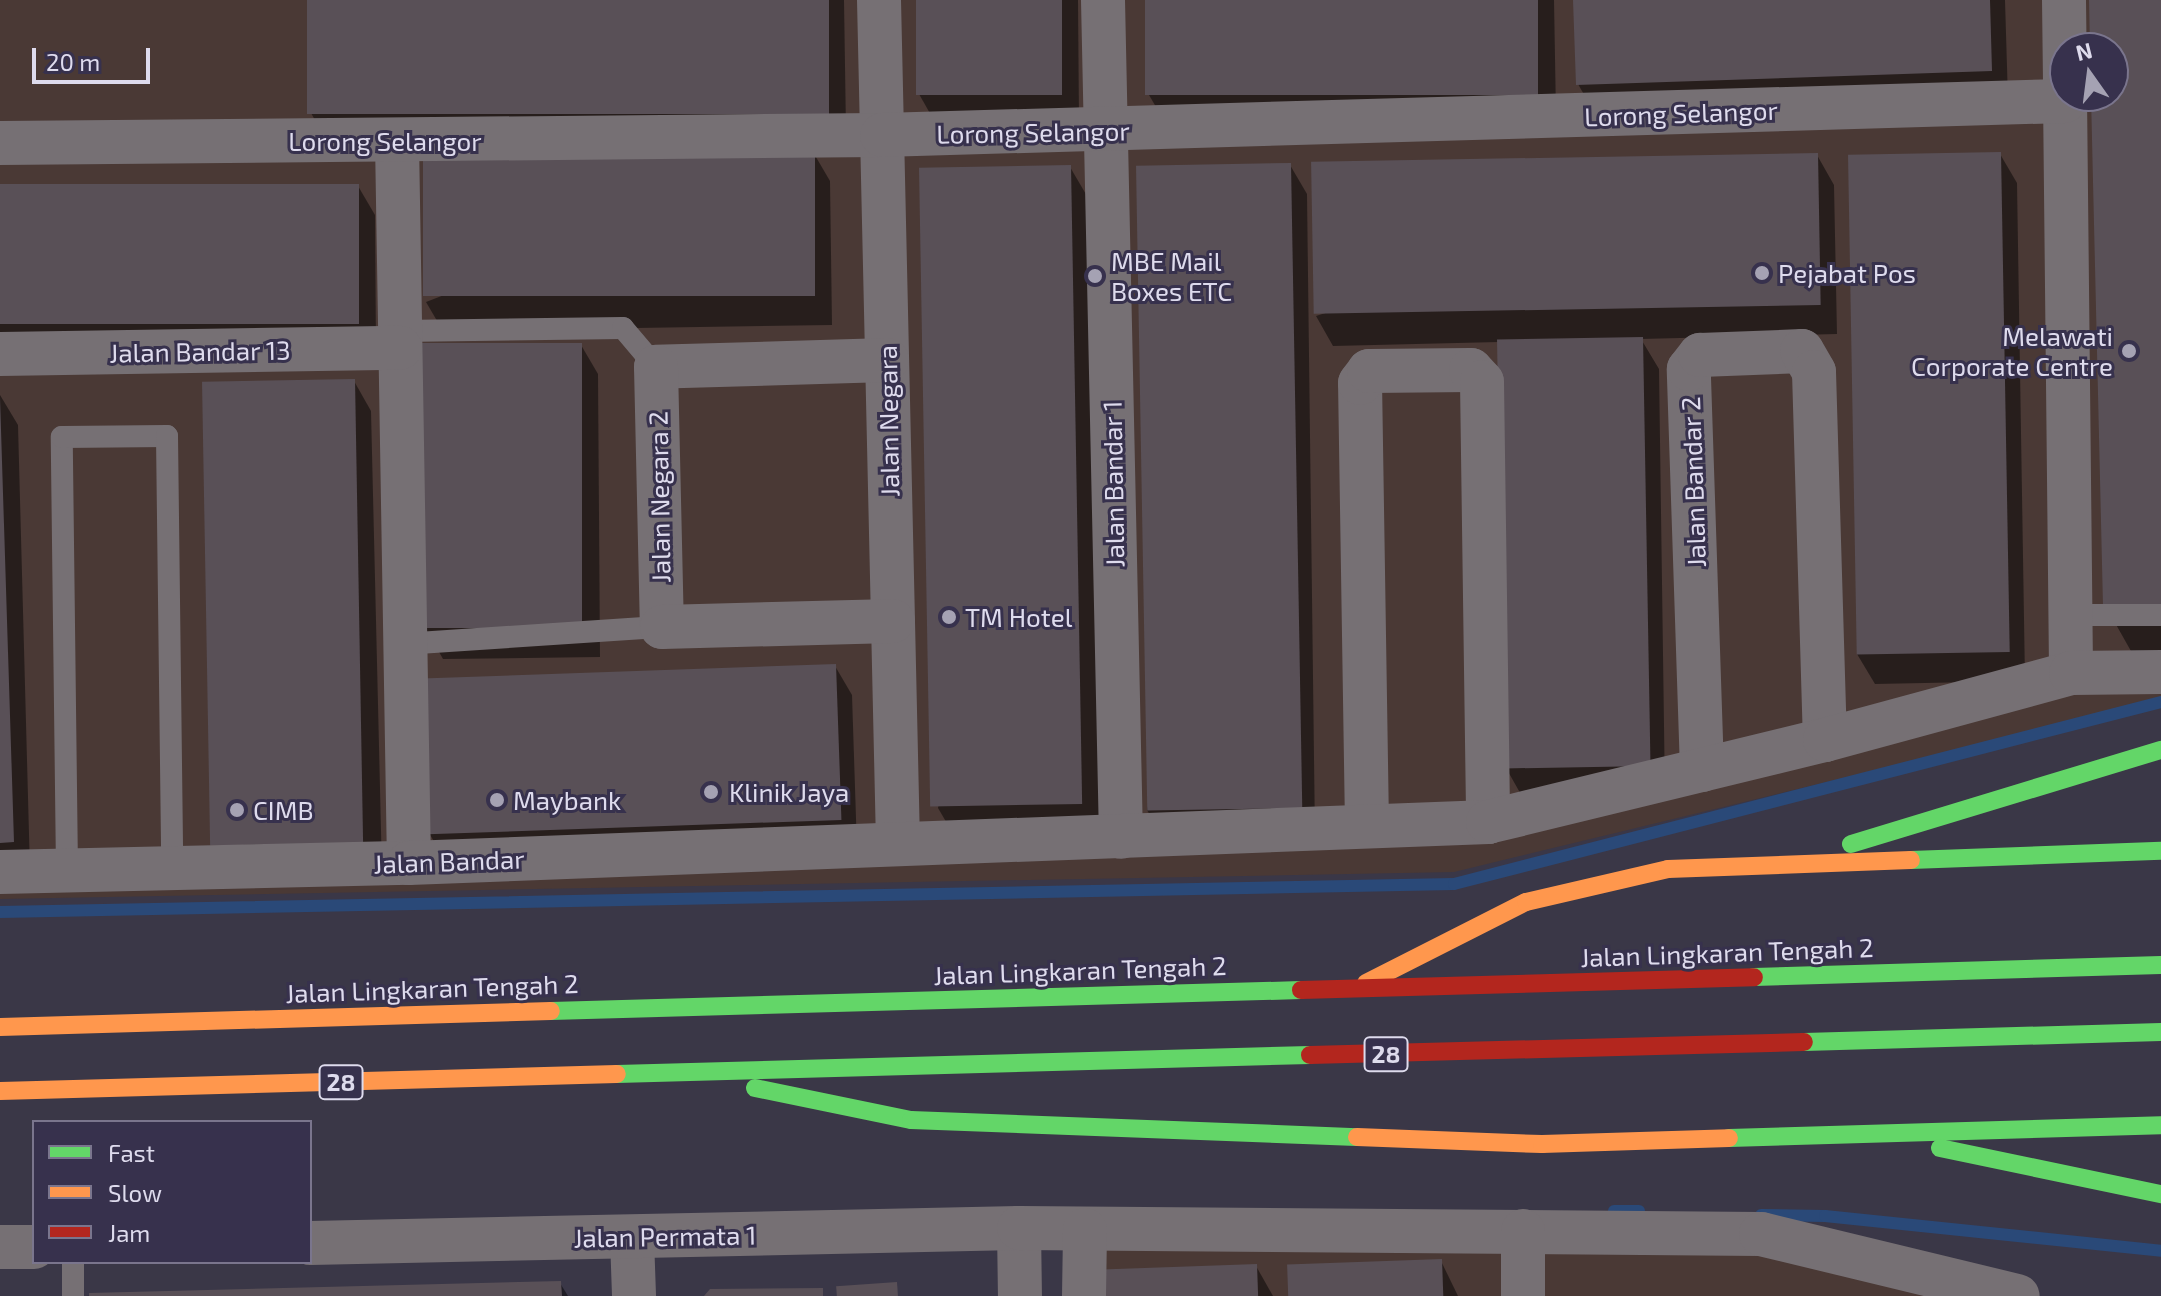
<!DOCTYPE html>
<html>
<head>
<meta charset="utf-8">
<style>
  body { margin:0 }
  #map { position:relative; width:2161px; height:1296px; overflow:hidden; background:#3a3747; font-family:"Exo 2",sans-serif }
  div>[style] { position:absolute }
  .commercial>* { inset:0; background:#4a3935 }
  .shadow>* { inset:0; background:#0007 }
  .stream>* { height:12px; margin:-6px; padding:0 6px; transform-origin:6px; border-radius:6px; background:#2a4978 }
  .building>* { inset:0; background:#595057; transform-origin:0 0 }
  .lane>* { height:22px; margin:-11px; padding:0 11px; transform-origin:11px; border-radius:11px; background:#767074 }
  .street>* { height:44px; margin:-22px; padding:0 22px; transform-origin:22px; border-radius:22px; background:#767074 }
  .fast>* { height:18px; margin:-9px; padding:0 9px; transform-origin:9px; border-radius:9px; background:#63d668 }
  .slow>* { height:18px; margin:-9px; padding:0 9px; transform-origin:9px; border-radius:9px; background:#ff974d }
  .jam>* { height:18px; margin:-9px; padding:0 9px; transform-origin:9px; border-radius:9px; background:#b3261e }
  .dots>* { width:22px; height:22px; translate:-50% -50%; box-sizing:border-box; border:4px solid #37314d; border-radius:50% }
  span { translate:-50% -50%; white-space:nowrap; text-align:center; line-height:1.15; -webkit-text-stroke:6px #37314d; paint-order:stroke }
  .shield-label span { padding:2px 6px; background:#37314d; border:2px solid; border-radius:6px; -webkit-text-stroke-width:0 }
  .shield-label { font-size:24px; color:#dedbed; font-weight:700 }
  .street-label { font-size:26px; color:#dedbed }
  .poi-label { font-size:26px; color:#dedbed }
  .left { translate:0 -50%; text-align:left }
  .right { translate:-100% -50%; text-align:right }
  .legend { position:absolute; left:32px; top:1120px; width:280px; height:144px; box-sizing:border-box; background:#37314d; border:2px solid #7a758d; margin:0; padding:10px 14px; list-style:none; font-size:24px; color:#dedbed }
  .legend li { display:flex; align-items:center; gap:16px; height:40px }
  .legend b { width:40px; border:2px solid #7a758d }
  .north { position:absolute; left:2049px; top:32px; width:80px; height:80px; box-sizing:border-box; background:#37314d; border:2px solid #7a758d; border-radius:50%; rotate:346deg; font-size:22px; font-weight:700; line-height:32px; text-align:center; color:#dedbed }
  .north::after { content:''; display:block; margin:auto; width:28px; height:36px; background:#a5a2b3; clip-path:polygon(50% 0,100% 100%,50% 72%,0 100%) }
  .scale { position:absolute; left:32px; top:48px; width:118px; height:36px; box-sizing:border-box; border:4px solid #dedbed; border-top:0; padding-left:10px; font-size:24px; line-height:28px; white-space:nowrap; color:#dedbed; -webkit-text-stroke:6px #37314d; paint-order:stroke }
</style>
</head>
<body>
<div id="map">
  <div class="commercial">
    <i style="clip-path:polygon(evenodd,0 0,2161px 0,2161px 701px,1454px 872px,0 899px,0 0,2065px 48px,2113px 48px,2113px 96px,2065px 96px,2065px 48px)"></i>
    <i style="clip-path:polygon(1097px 1245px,1762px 1250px,1953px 1296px,1097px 1296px)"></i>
  </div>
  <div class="shadow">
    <i style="clip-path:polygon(309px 0,844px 0,846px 131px,328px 143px,311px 113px)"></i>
    <i style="clip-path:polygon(918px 0,1078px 0,1079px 122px,936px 124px,919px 94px)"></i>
    <i style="clip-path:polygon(1147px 0,1554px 0,1556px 115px,1166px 124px,1149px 95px)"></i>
    <i style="clip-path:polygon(1575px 0,2005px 0,2008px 100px,1595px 114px,1578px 84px)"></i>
    <i style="clip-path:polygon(2091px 0,2161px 0,2161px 661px,2136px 660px,2105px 605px,2093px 96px,2113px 96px,2113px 48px,2092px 48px)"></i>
    <i style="clip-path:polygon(813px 152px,830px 181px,832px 325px,443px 331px,426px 302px)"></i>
    <i style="clip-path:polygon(2000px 154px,2017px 183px,2025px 681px,1875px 684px,1857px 654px)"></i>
    <i style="clip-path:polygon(1817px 155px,1834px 185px,1837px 334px,1641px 339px,1659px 369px,1665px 795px,1523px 798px,1506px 768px,1499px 342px,1333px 346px,1316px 316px)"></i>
    <i style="clip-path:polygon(1290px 165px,1307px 194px,1315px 837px,1164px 839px,1147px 810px)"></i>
    <i style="clip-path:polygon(1070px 167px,1087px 196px,1103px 833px,955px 837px,938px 808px)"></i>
    <i style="clip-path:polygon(358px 186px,375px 215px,376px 353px,0 356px,0 189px)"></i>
    <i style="clip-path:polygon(581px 345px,598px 374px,600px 657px,443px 659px,426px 629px)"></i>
    <i style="clip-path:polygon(354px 381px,371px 411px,382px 872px,232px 876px)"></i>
    <i style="clip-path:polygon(0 395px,18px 425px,30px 871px,0 872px)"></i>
    <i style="clip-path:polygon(835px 666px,852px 695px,857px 849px,446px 862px,429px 833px)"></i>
    <i style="clip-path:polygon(1441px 1261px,1458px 1296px,1289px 1296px)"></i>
    <i style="clip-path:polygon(1256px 1266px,1273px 1296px,1104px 1296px)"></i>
    <i style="clip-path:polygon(560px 1283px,568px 1296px,83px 1296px)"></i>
  </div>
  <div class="stream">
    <i style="left:0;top:912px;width:1454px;rotate:-1.1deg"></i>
    <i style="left:1454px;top:884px;width:730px;rotate:-14.44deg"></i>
    <i style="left:1614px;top:1211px;width:25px"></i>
    <i style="left:1761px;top:1215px;width:64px;rotate:0.9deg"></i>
    <i style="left:1825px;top:1216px;width:338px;rotate:5.9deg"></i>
  </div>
  <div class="building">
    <i style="left:307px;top:0;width:522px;height:114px"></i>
    <i style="left:916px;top:0;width:146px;height:95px"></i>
    <i style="left:1145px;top:0;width:393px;height:95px"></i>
    <i style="clip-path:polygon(1573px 0,1990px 0,1992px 71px,1576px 85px)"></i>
    <i style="clip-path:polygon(2089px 0,2161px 0,2161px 606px,2103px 606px,2091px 96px,2113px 96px,2113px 48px,2090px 48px)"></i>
    <i style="left:815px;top:150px;width:146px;height:392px;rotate:90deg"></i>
    <i style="left:2001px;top:152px;width:500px;height:153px;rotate:89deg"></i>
    <i style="left:1818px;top:153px;width:152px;height:507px;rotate:89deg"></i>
    <i style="left:1291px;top:163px;width:645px;height:155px;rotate:89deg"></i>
    <i style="left:1071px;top:165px;width:639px;height:152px;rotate:89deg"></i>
    <i style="left:359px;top:184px;width:140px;height:359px;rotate:90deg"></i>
    <i style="left:1643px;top:337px;width:429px;height:146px;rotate:89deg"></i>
    <i style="left:582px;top:343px;width:285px;height:160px;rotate:90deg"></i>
    <i style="left:355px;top:379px;width:464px;height:153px;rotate:89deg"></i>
    <i style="clip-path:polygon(0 398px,14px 842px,0 843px)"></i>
    <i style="left:836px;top:664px;width:156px;height:414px;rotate:88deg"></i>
    <i style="left:1442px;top:1259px;width:37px;height:155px;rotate:88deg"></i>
    <i style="left:1257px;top:1264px;width:32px;height:155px;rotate:88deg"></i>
    <i style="clip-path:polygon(561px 1281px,562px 1296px,89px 1296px,89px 1293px)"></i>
    <i style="left:897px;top:1282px;width:14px;height:61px;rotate:86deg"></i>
    <i style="clip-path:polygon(823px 1288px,823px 1296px,704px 1296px,710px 1289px)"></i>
  </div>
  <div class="lane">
    <i style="left:400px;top:331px;width:223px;rotate:-0.8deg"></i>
    <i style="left:623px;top:328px;width:51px;rotate:49.8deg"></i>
    <i style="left:2071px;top:615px;width:90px"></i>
    <i style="left:403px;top:644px;width:260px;rotate:-3.8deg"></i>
    <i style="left:67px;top:870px;width:433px;rotate:-90.7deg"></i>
    <i style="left:62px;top:437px;width:105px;rotate:-0.5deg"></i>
    <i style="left:167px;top:436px;width:431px;rotate:89.3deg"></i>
    <i style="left:73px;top:1296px;width:34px;rotate:-90deg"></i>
  </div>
  <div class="street">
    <i style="left:879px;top:0;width:841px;rotate:88.71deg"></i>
    <i style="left:1103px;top:0;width:837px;rotate:88.77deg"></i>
    <i style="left:2064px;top:0;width:84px;rotate:89.3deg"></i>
    <i style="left:2065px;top:96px;width:577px;rotate:89.4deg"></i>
    <i style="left:397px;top:141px;width:722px;rotate:89.05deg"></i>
    <i style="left:0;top:143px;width:882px;rotate:-0.52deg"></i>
    <i style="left:882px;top:135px;width:1183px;rotate:-1.65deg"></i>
    <i style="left:0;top:354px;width:400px;rotate:-0.9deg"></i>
    <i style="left:887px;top:360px;width:231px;rotate:178.3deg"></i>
    <i style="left:656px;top:367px;width:260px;rotate:88.7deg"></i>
    <i style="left:662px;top:627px;width:231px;rotate:-1.5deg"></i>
    <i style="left:1702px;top:770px;width:401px;rotate:-91.9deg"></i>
    <i style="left:1689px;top:369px;width:18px;rotate:-52deg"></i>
    <i style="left:1700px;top:355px;width:102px;rotate:-2.2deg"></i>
    <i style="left:1802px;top:351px;width:24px;rotate:60deg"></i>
    <i style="left:1814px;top:372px;width:368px;rotate:88.3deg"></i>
    <i style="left:1367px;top:826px;width:443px;rotate:-90.9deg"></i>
    <i style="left:1360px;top:383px;width:15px;rotate:-53deg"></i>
    <i style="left:1369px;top:371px;width:102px;rotate:-0.6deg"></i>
    <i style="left:1471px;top:370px;width:16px;rotate:47deg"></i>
    <i style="left:1482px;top:382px;width:440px;rotate:89.2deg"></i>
    <i style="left:0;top:872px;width:409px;rotate:-1.3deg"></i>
    <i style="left:409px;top:863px;width:1080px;rotate:-2.18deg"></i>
    <i style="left:1488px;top:822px;width:347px;rotate:-13.7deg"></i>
    <i style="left:1825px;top:740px;width:255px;rotate:-15.2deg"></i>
    <i style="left:2071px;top:673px;width:90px;rotate:-0.6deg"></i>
    <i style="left:1019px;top:1228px;width:68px;rotate:89.2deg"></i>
    <i style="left:632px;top:1238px;width:58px;rotate:88deg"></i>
    <i style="left:310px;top:1243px;width:709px;rotate:-1.21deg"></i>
    <i style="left:1019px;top:1228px;width:742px;rotate:0.46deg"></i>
    <i style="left:1761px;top:1234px;width:264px;rotate:13.6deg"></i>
    <i style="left:0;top:1247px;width:34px"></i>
    <i style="left:1084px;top:1296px;width:66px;rotate:-89.1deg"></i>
    <i style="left:1523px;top:1296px;width:65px;rotate:-90deg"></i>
  </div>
  <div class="fast">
    <i style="left:1851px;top:844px;width:324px;rotate:-16.9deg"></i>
    <i style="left:1911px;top:860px;width:250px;rotate:-2.1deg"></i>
    <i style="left:1754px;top:977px;width:407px;rotate:-1.7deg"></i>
    <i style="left:551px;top:1011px;width:750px;rotate:-1.6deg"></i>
    <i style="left:1804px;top:1042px;width:357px;rotate:-1.6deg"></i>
    <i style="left:617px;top:1074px;width:693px;rotate:-1.57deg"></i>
    <i style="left:755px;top:1088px;width:159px;rotate:11.6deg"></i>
    <i style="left:911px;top:1120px;width:446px;rotate:2.2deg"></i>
    <i style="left:1729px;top:1138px;width:432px;rotate:-1.7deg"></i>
    <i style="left:1940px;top:1148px;width:226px;rotate:11.8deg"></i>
  </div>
  <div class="slow">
    <i style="left:1366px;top:983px;width:179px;rotate:-26.9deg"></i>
    <i style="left:1526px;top:902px;width:146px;rotate:-13.1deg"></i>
    <i style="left:1668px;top:869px;width:243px;rotate:-2.1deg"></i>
    <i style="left:0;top:1027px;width:551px;rotate:-1.66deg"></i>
    <i style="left:0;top:1091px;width:617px;rotate:-1.58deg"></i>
    <i style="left:1357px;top:1137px;width:185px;rotate:2.2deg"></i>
    <i style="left:1542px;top:1144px;width:187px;rotate:-1.8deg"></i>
  </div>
  <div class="jam">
    <i style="left:1301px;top:990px;width:453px;rotate:-1.6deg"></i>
    <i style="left:1310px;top:1055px;width:494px;rotate:-1.5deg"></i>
  </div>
  <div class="dots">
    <i style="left:1762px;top:273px;background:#a5a2b3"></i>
    <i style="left:1095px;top:276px;background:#a5a2b3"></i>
    <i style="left:2129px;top:351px;background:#a5a2b3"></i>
    <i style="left:949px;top:617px;background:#a5a2b3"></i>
    <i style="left:711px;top:792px;background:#a5a2b3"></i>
    <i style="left:497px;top:800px;background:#a5a2b3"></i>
    <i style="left:237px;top:810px;background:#a5a2b3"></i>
  </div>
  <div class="shield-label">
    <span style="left:1386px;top:1054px">28</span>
    <span style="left:341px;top:1082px">28</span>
  </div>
  <div class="street-label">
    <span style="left:1681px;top:113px;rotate:-2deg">Lorong Selangor</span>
    <span style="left:1033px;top:132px;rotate:-1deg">Lorong Selangor</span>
    <span style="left:385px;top:141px">Lorong Selangor</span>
    <span style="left:200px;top:351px;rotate:-1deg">Jalan Bandar 13</span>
    <span style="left:888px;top:421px;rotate:-91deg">Jalan Negara</span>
    <span style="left:1693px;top:482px;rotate:-92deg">Jalan Bandar 2</span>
    <span style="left:1113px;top:484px;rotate:-91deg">Jalan Bandar 1</span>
    <span style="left:659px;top:497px;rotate:-91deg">Jalan Negara 2</span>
    <span style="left:449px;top:861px;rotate:-2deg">Jalan Bandar</span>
    <span style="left:1727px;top:952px;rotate:-2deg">Jalan Lingkaran Tengah 2</span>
    <span style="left:1080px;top:970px;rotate:-2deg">Jalan Lingkaran Tengah 2</span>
    <span style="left:432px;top:988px;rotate:-2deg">Jalan Lingkaran Tengah 2</span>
    <span style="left:665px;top:1236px;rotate:-1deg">Jalan Permata 1</span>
  </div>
  <div class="poi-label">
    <span class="left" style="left:1111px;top:276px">MBE Mail<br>Boxes ETC</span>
    <span class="left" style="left:1778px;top:273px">Pejabat Pos</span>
    <span class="right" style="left:2113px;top:351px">Melawati<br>Corporate Centre</span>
    <span class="left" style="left:965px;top:617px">TM Hotel</span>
    <span class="left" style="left:729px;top:792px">Klinik Jaya</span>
    <span class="left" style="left:513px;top:800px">Maybank</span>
    <span class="left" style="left:253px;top:810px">CIMB</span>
  </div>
  <ul class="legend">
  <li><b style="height:10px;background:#63d668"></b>Fast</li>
  <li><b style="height:10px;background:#ff974d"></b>Slow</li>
  <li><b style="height:10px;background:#b3261e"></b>Jam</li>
  </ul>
  <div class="north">N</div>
  <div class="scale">20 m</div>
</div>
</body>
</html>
